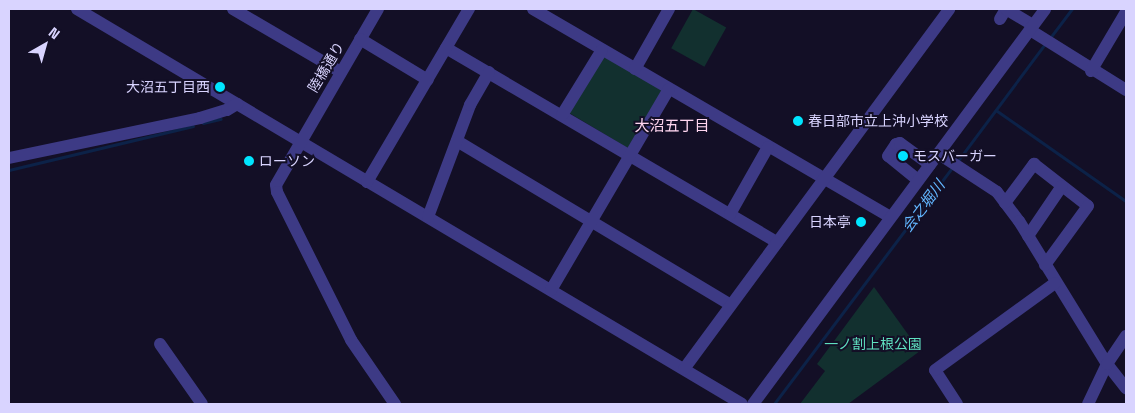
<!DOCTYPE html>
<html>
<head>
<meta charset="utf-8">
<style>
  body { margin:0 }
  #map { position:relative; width:1135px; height:413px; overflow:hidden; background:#130f26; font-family:"Space Grotesk","Noto Sans JP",sans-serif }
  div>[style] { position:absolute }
  .green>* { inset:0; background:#12302f; transform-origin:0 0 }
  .stream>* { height:2.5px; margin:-1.25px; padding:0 1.25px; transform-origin:1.25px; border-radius:1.25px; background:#0c2248 }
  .minor>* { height:12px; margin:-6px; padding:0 6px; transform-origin:6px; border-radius:6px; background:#3d3a85 }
  .dots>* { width:14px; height:14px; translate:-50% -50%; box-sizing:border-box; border:2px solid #130f26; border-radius:50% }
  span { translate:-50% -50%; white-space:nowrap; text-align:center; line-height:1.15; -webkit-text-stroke:4px #130f26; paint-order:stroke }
  .street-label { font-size:14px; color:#d9d4ff }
  .poi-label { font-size:14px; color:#d9d4ff }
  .right { translate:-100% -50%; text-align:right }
  .left { translate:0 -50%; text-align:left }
  .park-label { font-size:14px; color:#5fe0c0 }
  .neighbourhood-label { font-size:15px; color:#ffd6f0 }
  .water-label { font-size:15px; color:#62b6ff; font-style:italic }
  .frame { position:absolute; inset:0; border:10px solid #d9d4ff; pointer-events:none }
  .north { position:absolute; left:20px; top:20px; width:50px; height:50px; -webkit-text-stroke:4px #130f26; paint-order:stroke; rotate:38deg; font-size:14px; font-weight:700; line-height:20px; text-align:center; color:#d9d4ff }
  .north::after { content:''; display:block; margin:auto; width:18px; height:22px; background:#d9d4ff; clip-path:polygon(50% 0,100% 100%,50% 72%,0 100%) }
</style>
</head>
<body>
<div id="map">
  <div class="green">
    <i style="left:693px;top:9px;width:38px;height:45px;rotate:29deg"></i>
    <i style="left:603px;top:55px;width:69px;height:67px;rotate:31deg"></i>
    <i style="clip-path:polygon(874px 287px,920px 351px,848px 404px,800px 404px,825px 371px,817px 364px)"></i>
  </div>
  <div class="stream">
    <i style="left:1050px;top:38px;width:36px;rotate:-53deg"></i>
    <i style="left:996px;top:110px;width:159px;rotate:35deg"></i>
    <i style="left:203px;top:123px;width:18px;rotate:-13deg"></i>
    <i style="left:957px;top:162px;width:147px;rotate:-53.3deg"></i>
    <i style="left:9px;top:170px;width:189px;rotate:-13.4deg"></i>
    <i style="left:774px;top:404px;width:296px;rotate:-53deg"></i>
  </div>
  <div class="minor">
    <i style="left:77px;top:9px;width:773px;rotate:30.71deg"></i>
    <i style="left:233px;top:9px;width:125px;rotate:30.3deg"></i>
    <i style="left:378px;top:9px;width:203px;rotate:120.1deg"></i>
    <i style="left:276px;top:185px;width:7px;rotate:82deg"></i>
    <i style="left:277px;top:192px;width:165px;rotate:63.4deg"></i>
    <i style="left:351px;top:340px;width:78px;rotate:55.5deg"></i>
    <i style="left:533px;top:9px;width:413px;rotate:30.2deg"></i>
    <i style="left:1000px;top:19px;width:12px;rotate:-59deg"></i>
    <i style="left:1006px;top:9px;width:31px;rotate:31deg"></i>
    <i style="left:1030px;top:30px;width:113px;rotate:32deg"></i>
    <i style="left:360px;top:39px;width:79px;rotate:31.1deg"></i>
    <i style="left:446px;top:48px;width:384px;rotate:30.4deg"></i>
    <i style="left:635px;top:69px;width:69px;rotate:-60.5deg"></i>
    <i style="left:1091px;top:71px;width:69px;rotate:-59.3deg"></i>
    <i style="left:562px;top:115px;width:76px;rotate:-58.4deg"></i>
    <i style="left:457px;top:141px;width:317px;rotate:30.9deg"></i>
    <i style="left:939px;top:154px;width:69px;rotate:33.2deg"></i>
    <i style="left:997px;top:192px;width:36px;rotate:53deg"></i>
    <i style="left:1019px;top:221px;width:168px;rotate:58.4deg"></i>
    <i style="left:1107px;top:364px;width:31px;rotate:52deg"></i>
    <i style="left:9px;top:158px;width:195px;rotate:-11.8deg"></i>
    <i style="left:200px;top:118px;width:28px;rotate:-17deg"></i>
    <i style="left:227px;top:110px;width:12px;rotate:-31deg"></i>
    <i style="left:918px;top:180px;width:38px;rotate:-141deg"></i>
    <i style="left:888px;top:156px;width:14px;rotate:-56deg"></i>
    <i style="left:896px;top:144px;width:4px;rotate:-14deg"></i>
    <i style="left:900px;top:143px;width:37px;rotate:36deg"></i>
    <i style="left:367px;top:182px;width:201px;rotate:-59.5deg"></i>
    <i style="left:1005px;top:203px;width:49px;rotate:-53.4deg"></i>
    <i style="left:1034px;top:164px;width:68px;rotate:37.9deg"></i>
    <i style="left:1088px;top:206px;width:73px;rotate:126.1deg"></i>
    <i style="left:730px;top:214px;width:77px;rotate:-60.4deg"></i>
    <i style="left:428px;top:217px;width:120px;rotate:-69.4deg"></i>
    <i style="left:470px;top:105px;width:38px;rotate:-60deg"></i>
    <i style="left:1028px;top:236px;width:60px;rotate:-55.8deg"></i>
    <i style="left:551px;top:290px;width:233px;rotate:-59.6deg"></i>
    <i style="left:160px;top:344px;width:73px;rotate:55deg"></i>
    <i style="left:684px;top:369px;width:447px;rotate:-53.6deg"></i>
    <i style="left:753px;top:404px;width:491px;rotate:-53.5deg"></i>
    <i style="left:957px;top:404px;width:40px;rotate:-122.9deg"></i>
    <i style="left:935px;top:370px;width:148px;rotate:-35.9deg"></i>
    <i style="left:1088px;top:404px;width:44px;rotate:-64.6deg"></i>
    <i style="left:1107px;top:364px;width:34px;rotate:-56deg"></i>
  </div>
  <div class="dots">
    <i style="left:220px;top:87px;background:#00e5ff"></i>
    <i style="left:798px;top:121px;background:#00e5ff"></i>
    <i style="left:903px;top:156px;background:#00e5ff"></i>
    <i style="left:249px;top:161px;background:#00e5ff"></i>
    <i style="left:861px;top:222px;background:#00e5ff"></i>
  </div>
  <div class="street-label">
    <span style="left:326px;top:67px;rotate:-59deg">陸橋通り</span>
  </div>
  <div class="poi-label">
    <span class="right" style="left:210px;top:87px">大沼五丁目西</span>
    <span class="left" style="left:808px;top:121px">春日部市立上沖小学校</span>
    <span class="left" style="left:913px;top:156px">モスバーガー</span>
    <span class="left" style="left:259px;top:161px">ローソン</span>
    <span class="right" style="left:851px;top:222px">日本亭</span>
  </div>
  <div class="park-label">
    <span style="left:873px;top:344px">一ノ割上根公園</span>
  </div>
  <div class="neighbourhood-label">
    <span style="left:672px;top:126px">大沼五丁目</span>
  </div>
  <div class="water-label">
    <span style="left:923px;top:206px;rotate:-53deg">会之堀川</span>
  </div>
  <div class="frame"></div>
  <div class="north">N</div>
</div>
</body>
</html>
